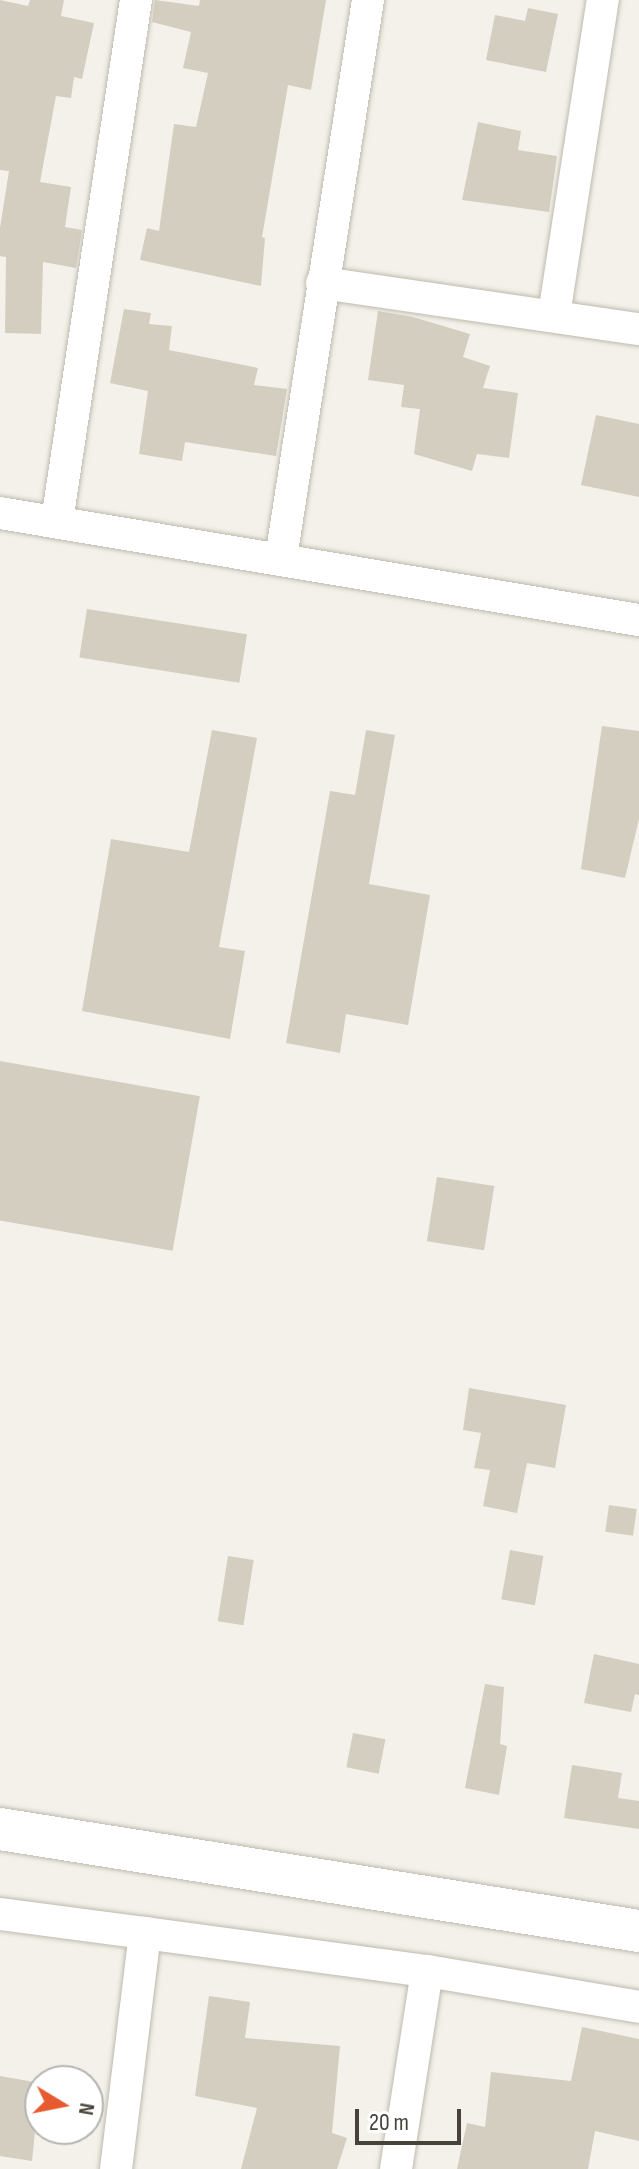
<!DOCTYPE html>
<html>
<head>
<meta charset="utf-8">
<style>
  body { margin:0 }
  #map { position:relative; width:639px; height:2169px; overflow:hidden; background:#f3f1ea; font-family:"Sofia Sans Condensed",sans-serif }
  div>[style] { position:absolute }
  .building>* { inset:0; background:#d4cec0; transform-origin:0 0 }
  .roads { filter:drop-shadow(0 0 2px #bebaad) drop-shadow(0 0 2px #bebaad) }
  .minor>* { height:32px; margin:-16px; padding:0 16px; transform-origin:16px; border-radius:16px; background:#fff }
  .tertiary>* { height:42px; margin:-21px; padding:0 21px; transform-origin:21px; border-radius:21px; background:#fff }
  span { translate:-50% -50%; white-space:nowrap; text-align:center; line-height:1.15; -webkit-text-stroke:7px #fff; paint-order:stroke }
  .north { position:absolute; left:24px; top:2065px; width:80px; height:80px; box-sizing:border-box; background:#fff; border:2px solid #b5b4b0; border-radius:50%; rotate:100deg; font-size:22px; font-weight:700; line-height:32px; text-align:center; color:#474339 }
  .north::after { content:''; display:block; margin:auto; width:28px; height:36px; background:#e55b2f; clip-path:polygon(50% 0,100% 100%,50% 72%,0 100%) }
  .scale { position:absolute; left:355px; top:2109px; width:106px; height:36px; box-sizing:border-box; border:4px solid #474339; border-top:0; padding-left:10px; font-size:24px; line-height:28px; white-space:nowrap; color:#474339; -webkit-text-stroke:6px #fff; paint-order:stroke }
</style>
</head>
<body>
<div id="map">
  <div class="building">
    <i style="clip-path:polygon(0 0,28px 6px,30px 0,64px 0,61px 16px,94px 23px,82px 79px,74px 77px,71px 98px,56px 96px,40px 182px,71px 187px,65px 227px,82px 230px,76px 268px,43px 262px,41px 334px,5px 333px,6px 257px,0 256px,0 228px,9px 171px,0 170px)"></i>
    <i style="clip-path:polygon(155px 0,199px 6px,200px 0,326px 0,311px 90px,288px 85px,262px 237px,265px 238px,261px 286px,140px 260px,147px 228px,159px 231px,174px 124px,196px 127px,208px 73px,183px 68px,191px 32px,152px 22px)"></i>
    <i style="clip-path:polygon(528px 8px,558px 14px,546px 72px,486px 60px,495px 15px,525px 21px)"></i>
    <i style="clip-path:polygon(478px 122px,521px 131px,518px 150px,557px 156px,549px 212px,462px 200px)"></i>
    <i style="clip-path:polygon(124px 309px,151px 313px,149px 324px,172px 326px,169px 350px,258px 368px,254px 385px,287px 389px,276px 456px,185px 442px,182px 461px,139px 454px,148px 391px,110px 383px)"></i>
    <i style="clip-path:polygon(378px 311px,413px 317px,470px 334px,463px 357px,490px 366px,483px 388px,518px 393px,509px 458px,477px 454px,472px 471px,414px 454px,420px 409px,401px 407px,404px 385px,368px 380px)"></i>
    <i style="clip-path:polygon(596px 415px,639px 424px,639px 497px,581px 485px)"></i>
    <i style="left:87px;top:609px;width:162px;height:49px;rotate:9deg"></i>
    <i style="clip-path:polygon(602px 726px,639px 731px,639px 819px,625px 878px,581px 869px)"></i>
    <i style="clip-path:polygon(212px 730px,257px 738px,219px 947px,245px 951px,230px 1039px,82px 1011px,111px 839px,189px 852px)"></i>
    <i style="clip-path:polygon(366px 730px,395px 735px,369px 884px,430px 895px,408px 1025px,346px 1014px,340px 1053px,286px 1043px,330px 791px,355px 795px)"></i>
    <i style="left:0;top:1061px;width:203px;height:157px;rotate:10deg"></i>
    <i style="left:437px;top:1177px;width:58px;height:65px;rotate:9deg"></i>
    <i style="clip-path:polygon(469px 1388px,566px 1405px,555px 1468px,527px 1463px,517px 1513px,483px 1506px,490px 1470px,474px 1468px,481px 1433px,463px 1430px)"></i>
    <i style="left:609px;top:1505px;width:28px;height:27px;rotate:8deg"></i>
    <i style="left:510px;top:1550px;width:34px;height:50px;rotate:10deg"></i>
    <i style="left:228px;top:1556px;width:26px;height:66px;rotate:9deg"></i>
    <i style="clip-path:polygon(594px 1654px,639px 1664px,639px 1695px,635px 1694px,631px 1712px,584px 1703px)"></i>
    <i style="clip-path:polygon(485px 1684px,504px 1687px,500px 1744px,507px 1746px,499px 1795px,465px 1788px)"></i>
    <i style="left:353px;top:1733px;width:33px;height:35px;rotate:11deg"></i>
    <i style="clip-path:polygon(572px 1765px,622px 1773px,618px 1798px,639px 1801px,639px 1829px,564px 1818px)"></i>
    <i style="clip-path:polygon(209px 1996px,250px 2002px,245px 2038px,340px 2046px,332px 2133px,347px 2138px,337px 2169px,241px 2169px,257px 2108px,195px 2096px)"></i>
    <i style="clip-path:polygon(582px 2027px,639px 2039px,639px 2141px,595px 2131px,588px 2169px,457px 2169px,467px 2123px,485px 2127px,491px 2072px,571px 2081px)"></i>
    <i style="clip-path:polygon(0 2076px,40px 2083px,32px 2161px,0 2156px)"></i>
  </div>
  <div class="roads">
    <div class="minor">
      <i style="left:322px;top:283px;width:320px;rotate:8.3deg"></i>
      <i style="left:554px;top:315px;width:319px;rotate:-81.2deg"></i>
      <i style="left:0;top:513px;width:648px;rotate:9.51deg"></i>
      <i style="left:57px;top:521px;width:527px;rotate:-81.38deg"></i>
      <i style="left:281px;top:558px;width:565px;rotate:-81.14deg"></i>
      <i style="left:0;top:1914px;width:146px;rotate:7.5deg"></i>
      <i style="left:145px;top:1933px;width:238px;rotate:97deg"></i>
      <i style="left:145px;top:1933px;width:285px;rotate:7.7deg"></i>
      <i style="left:427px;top:1971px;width:215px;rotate:9.6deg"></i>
      <i style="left:396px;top:2169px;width:200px;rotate:-81.1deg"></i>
    </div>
    <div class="tertiary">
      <i style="left:0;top:1829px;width:647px;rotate:9.07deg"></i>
    </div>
  </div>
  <div class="north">N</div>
  <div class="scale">20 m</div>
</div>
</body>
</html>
